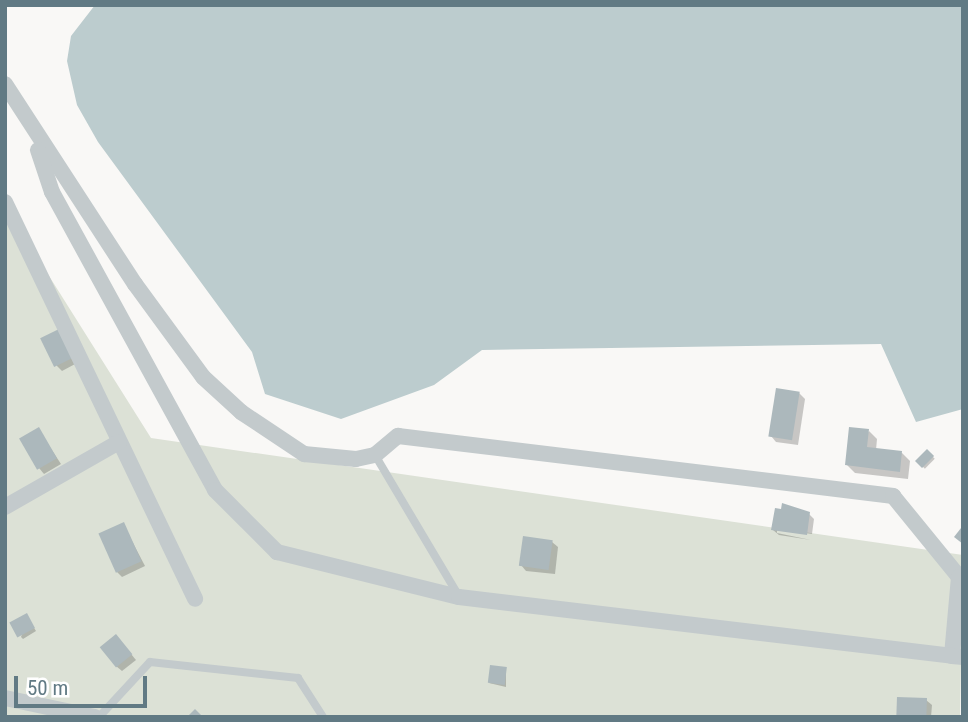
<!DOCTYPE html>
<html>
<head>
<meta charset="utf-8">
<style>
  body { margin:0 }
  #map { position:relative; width:968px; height:722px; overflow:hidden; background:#f9f8f6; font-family:"Roboto Condensed",sans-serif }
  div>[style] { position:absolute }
  .green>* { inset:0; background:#dce1d6 }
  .water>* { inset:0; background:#bcccce }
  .shadow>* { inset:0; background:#0003; transform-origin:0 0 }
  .building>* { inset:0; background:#acb8bc; transform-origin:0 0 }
  .lane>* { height:8px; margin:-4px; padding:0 4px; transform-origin:4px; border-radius:4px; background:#c3cacc }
  .street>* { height:16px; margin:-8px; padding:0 8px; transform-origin:8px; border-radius:8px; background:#c3cacc }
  span { translate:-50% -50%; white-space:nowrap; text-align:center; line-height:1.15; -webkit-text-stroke:7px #fff; paint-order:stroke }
  .frame { position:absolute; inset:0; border:7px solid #617a84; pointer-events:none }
  .scale { position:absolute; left:14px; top:676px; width:133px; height:32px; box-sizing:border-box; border:4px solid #617a84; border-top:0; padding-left:9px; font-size:21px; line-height:24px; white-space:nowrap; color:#617a84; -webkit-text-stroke:5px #fff; paint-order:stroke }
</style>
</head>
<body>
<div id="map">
  <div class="green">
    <i style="clip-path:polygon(5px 206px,151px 438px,963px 555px,960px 717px,5px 717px)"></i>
  </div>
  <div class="water">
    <i style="clip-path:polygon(95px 5px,963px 5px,963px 409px,916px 422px,881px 344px,482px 350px,434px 385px,341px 419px,265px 394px,252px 352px,98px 142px,77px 105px,67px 61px,71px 36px)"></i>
  </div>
  <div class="shadow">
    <i style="clip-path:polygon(58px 331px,77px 363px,62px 371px,57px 366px)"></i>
    <i style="clip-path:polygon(799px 393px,805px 399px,798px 445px,776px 442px,771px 436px)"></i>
    <i style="clip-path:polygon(38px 429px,61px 464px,44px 474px,39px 468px)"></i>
    <i style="clip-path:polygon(869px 431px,877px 439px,876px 450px,902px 453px,910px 461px,908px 479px,855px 473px,847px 465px)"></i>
    <i style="left:927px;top:451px;width:11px;height:14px;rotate:45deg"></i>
    <i style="clip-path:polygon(809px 514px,814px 519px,812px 534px,777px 529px,777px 533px,811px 540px,779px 535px,773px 530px)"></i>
    <i style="clip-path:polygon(123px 524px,145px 566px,122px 577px,117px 572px)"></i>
    <i style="clip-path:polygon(552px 542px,558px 547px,555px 574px,526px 571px,521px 565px)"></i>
    <i style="clip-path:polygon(28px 618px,36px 631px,23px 639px,21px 637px)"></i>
    <i style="clip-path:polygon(121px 642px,136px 660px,122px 671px,116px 666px)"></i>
    <i style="clip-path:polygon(506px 669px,506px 687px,489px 683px)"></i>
    <i style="clip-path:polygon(926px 700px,932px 705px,931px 717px,898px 717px)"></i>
  </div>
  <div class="building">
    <i style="left:59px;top:329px;width:32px;height:21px;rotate:64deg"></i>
    <i style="left:776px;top:388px;width:24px;height:49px;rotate:9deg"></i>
    <i style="left:39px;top:427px;width:36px;height:23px;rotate:60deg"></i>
    <i style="clip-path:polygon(849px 427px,869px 429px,867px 447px,902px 451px,900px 472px,845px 465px)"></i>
    <i style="left:927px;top:449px;width:10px;height:17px;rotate:45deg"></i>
    <i style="clip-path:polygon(782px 503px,810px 512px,807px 535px,771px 530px,775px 508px,781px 509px)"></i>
    <i style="left:124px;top:522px;width:43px;height:28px;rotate:66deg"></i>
    <i style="clip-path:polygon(961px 528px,963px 529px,963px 544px,954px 537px)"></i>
    <i style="left:523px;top:536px;width:30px;height:30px;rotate:8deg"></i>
    <i style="left:27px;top:613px;width:17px;height:20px;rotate:62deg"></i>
    <i style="left:116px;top:634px;width:26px;height:21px;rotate:51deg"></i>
    <i style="left:490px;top:665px;width:17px;height:18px;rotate:7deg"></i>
    <i style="left:897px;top:697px;width:30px;height:20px;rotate:2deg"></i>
    <i style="clip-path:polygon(195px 709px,203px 717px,187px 717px)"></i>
  </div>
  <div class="lane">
    <i style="left:375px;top:455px;width:163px;rotate:59.3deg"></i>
    <i style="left:99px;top:717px;width:75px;rotate:-47.2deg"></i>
    <i style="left:150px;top:662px;width:149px;rotate:6.2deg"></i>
    <i style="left:298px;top:678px;width:46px;rotate:57.3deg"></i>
  </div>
  <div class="street">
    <i style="left:5px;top:84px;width:239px;rotate:57deg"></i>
    <i style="left:135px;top:284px;width:115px;rotate:53.8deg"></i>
    <i style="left:203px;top:377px;width:52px;rotate:42.6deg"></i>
    <i style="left:241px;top:412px;width:76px;rotate:33.7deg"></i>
    <i style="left:304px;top:454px;width:52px;rotate:5.5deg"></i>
    <i style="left:356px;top:459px;width:19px;rotate:-12deg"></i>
    <i style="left:375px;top:455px;width:30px;rotate:-40deg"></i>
    <i style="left:398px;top:436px;width:499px;rotate:6.9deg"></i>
    <i style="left:893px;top:496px;width:104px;rotate:50.8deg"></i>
    <i style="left:959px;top:577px;width:79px;rotate:95.1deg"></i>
    <i style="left:952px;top:656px;width:11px;rotate:5deg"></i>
    <i style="left:38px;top:150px;width:44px;rotate:71.6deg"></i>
    <i style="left:52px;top:192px;width:340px;rotate:61.3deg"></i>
    <i style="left:215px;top:490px;width:88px;rotate:45deg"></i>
    <i style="left:277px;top:552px;width:187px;rotate:13.9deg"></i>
    <i style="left:459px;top:597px;width:497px;rotate:6.8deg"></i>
    <i style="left:5px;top:202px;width:440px;rotate:64.4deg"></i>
    <i style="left:5px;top:507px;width:131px;rotate:-29.7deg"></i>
    <i style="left:5px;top:698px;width:92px;rotate:11.9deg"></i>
  </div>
  <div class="frame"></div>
  <div class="scale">50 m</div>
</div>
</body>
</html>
